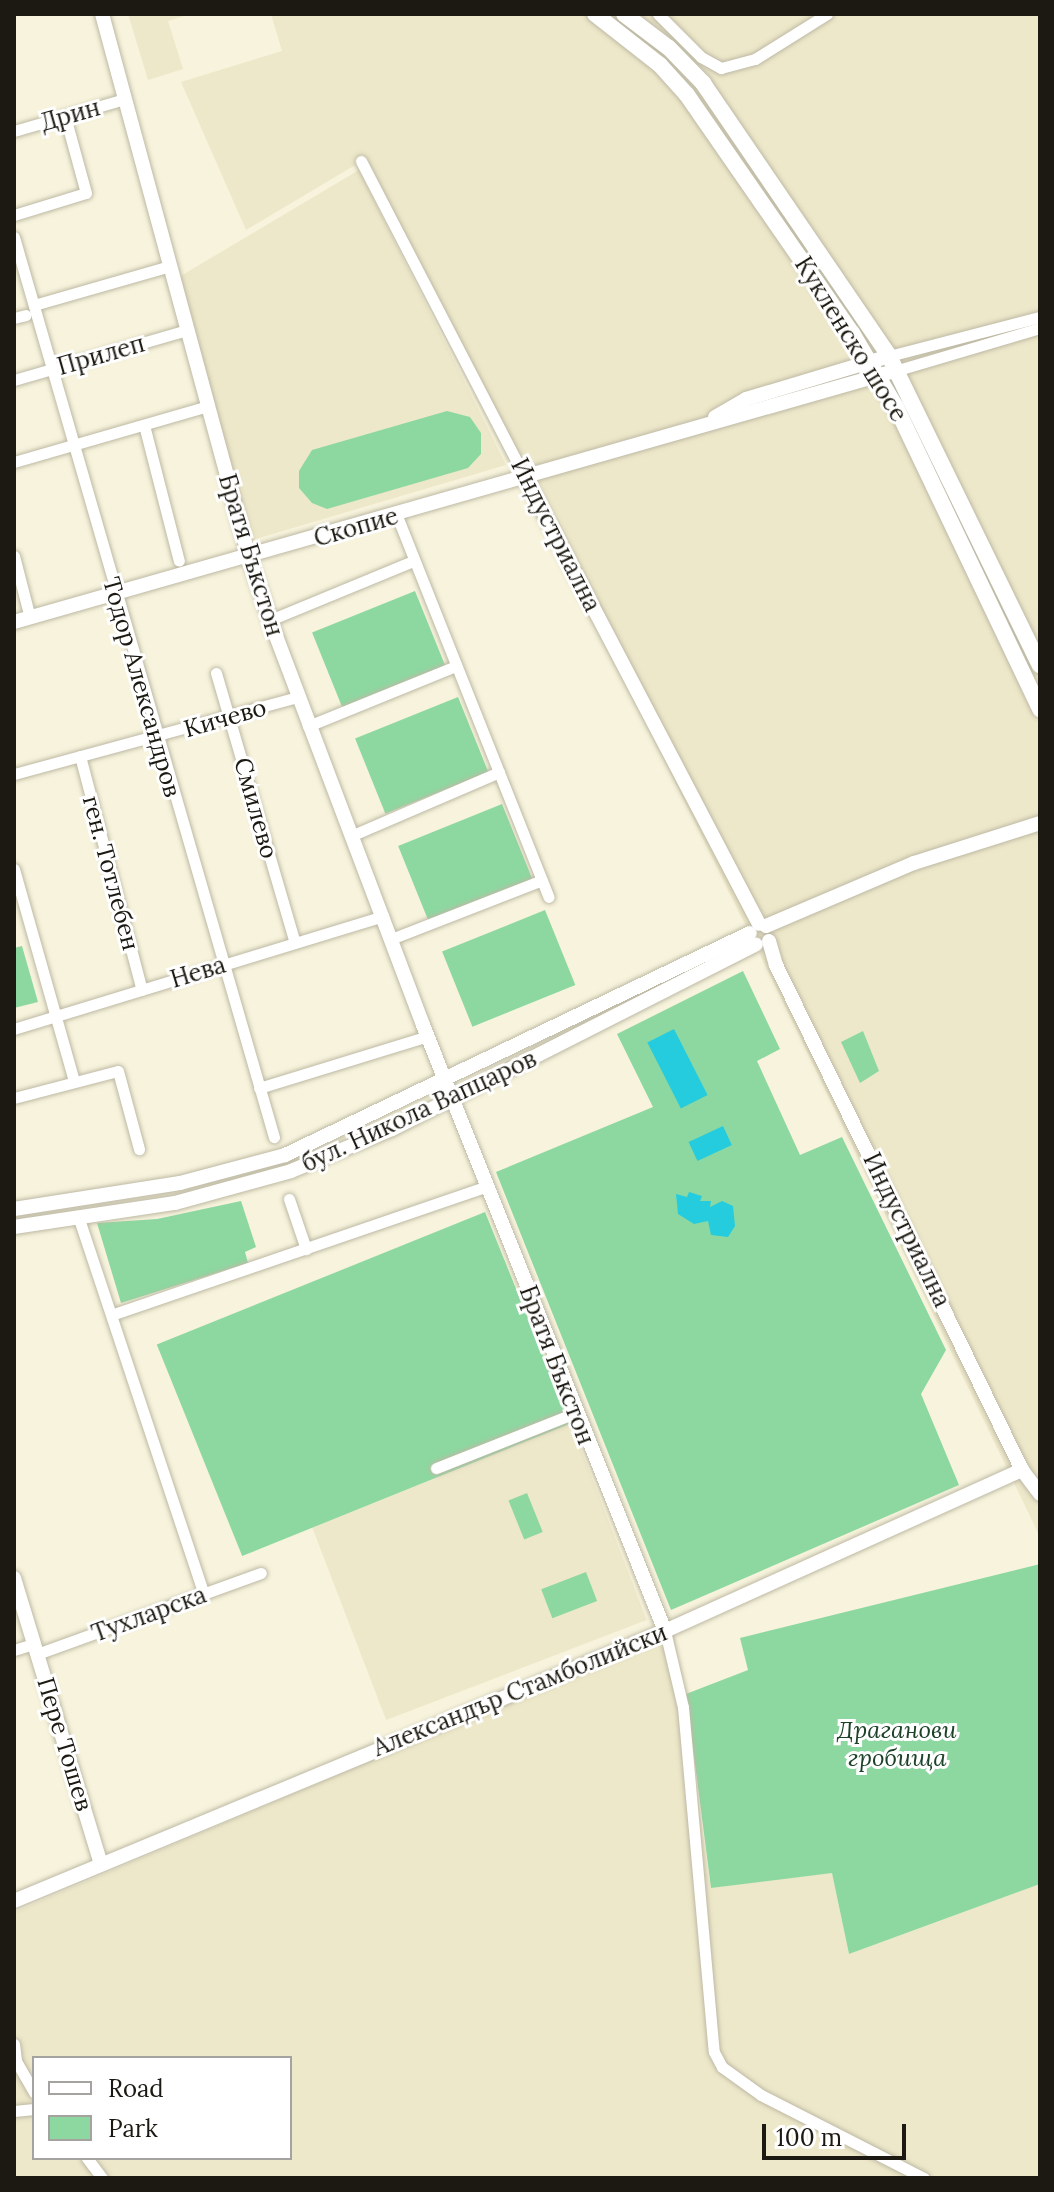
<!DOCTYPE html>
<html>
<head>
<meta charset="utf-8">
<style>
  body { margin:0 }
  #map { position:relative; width:1054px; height:2192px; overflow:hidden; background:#f7f3dc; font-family:Lora,serif }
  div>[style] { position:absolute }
  .built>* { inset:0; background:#eee8ca; transform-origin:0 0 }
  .green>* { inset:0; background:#8dd8a1; transform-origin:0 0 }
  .water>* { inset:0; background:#25ccde; transform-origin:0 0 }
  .roads { filter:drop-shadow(0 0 2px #bdb9a4) drop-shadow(0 0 2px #bdb9a4) }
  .minor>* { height:11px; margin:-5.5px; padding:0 5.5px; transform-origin:5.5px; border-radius:5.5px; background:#fff }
  .tertiary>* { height:14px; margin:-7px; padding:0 7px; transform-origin:7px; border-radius:7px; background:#fff }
  .secondary>* { height:16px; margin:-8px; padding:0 8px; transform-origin:8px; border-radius:8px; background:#fff }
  span { translate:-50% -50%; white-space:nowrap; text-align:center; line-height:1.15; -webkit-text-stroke:6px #fff; paint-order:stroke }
  .street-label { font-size:24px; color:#1b1911 }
  .park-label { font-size:24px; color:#1c4228; font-style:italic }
  .frame { position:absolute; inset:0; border:16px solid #1b1911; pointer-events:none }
  .legend { position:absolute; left:32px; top:2056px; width:260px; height:104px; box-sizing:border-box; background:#fff; border:2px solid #a4a3a0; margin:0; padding:10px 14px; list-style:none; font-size:24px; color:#1b1911 }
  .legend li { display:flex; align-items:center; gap:16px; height:40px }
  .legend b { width:40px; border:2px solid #a4a3a0 }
  .scale { position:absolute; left:762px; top:2124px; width:144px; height:36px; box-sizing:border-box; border:4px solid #1b1911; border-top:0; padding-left:10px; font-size:24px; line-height:28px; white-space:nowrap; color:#1b1911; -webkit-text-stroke:6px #fff; paint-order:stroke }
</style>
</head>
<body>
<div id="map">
  <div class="built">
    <i style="clip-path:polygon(128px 14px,190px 14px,168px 21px,183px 69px,148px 80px)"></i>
    <i style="clip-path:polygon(271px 14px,1040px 14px,1040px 1537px,770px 975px,367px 158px,246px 230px,181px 82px,282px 51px)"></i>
    <i style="clip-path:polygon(359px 170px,506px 465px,252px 540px,179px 277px)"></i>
    <i style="left:571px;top:1423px;width:211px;height:279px;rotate:69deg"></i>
    <i style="clip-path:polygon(evenodd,674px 1633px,711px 1888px,832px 1872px,849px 1954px,1040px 1884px,1040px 2178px,14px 2178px,14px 1912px,674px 1633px,34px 2058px,290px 2058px,290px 2158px,34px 2158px,34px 2058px)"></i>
  </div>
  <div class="green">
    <i style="clip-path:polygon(447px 411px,470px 417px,481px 433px,481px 454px,468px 468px,327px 509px,312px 503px,299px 488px,299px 471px,312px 450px)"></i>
    <i style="left:415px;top:591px;width:81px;height:111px;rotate:68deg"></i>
    <i style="left:458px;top:697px;width:81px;height:111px;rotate:68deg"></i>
    <i style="left:502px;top:804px;width:81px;height:112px;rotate:68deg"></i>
    <i style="left:545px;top:910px;width:81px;height:111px;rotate:68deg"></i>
    <i style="clip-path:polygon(22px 946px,38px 1002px,14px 1008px,14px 948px)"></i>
    <i style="clip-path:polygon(743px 971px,780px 1049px,757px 1061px,800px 1155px,842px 1137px,946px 1350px,921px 1394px,959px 1485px,671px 1610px,496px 1172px,653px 1107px,617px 1034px)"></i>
    <i style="clip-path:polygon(863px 1031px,879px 1071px,860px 1083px,841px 1042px)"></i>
    <i style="clip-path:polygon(241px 1201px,256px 1247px,245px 1252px,248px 1263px,121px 1303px,97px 1223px,157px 1219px)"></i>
    <i style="left:485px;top:1212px;width:228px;height:354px;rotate:68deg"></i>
    <i style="left:527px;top:1493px;width:42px;height:20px;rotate:68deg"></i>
    <i style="clip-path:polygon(1040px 1564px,1040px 1884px,849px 1954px,832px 1873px,711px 1888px,686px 1694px,748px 1670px,740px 1638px)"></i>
    <i style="left:586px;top:1572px;width:31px;height:48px;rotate:69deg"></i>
  </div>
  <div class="water">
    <i style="left:674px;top:1029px;width:74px;height:30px;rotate:63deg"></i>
    <i style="left:723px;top:1126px;width:21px;height:38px;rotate:65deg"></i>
    <i style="clip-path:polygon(689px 1192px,702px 1196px,700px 1201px,711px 1201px,710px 1207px,722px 1201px,733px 1206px,735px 1226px,728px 1237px,711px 1235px,708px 1221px,694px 1224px,678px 1214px,676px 1194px,687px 1197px)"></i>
  </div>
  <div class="roads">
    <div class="minor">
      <i style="left:658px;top:14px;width:61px;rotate:45deg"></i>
      <i style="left:701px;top:57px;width:23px;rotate:29deg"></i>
      <i style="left:721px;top:68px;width:35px;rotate:-15deg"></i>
      <i style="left:755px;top:59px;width:85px;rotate:-32deg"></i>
      <i style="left:14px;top:131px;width:116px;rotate:-16.1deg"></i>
      <i style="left:361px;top:161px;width:358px;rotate:62.6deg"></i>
      <i style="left:14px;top:215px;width:75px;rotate:-17deg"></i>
      <i style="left:86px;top:193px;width:80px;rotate:-105.3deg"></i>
      <i style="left:14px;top:237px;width:937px;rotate:73.89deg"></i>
      <i style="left:34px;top:305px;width:141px;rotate:-16deg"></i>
      <i style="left:14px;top:318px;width:12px;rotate:-14deg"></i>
      <i style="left:889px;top:356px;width:156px;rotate:-14.5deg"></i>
      <i style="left:898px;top:370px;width:148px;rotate:-16.5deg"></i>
      <i style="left:14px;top:380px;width:180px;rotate:-16.1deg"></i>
      <i style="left:144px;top:425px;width:140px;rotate:75.6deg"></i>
      <i style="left:14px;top:462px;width:202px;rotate:-16.1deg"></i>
      <i style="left:397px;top:516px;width:410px;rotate:68.3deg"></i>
      <i style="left:14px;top:556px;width:64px;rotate:75.5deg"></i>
      <i style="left:270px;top:620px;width:155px;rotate:-22.4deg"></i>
      <i style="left:216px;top:673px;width:281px;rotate:73.7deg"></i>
      <i style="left:308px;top:726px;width:160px;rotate:-22.1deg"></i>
      <i style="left:80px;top:756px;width:242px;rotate:75.2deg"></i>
      <i style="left:14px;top:774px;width:293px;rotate:-15.2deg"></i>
      <i style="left:353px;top:835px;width:159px;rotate:-23.3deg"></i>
      <i style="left:14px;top:869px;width:220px;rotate:74.2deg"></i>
      <i style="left:391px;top:939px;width:162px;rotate:-21.3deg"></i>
      <i style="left:14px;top:1029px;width:386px;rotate:-17deg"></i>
      <i style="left:259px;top:1088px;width:177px;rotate:-17.1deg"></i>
      <i style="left:14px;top:1098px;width:107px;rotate:-14.6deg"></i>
      <i style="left:118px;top:1071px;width:81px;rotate:74.9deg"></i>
      <i style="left:289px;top:1199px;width:53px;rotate:71.2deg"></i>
      <i style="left:79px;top:1219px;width:395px;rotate:71.6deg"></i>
      <i style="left:114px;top:1314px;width:395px;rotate:-18.9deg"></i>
      <i style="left:436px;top:1468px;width:149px;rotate:-21.6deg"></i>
      <i style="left:665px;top:1631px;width:78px;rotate:76.7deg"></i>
      <i style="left:683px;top:1707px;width:346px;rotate:84.9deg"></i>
      <i style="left:714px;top:2052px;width:17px;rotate:62deg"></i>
      <i style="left:722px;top:2067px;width:48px;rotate:35.7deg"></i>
      <i style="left:761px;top:2095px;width:183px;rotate:27deg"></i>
      <i style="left:14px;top:1650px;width:21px;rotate:-17deg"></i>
      <i style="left:37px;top:1654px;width:238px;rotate:-19.9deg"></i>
      <i style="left:14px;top:2044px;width:17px;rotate:83deg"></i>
      <i style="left:16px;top:2061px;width:36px;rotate:60deg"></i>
      <i style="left:14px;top:2111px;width:20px;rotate:-6deg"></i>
      <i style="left:87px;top:2158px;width:25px;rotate:53deg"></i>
    </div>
    <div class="tertiary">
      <i style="left:102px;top:14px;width:563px;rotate:74.85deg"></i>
      <i style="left:249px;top:557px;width:66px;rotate:71.6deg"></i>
      <i style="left:270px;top:620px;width:433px;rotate:69.3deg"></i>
      <i style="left:423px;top:1025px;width:653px;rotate:68.23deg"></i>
      <i style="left:715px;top:417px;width:36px;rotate:-30deg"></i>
      <i style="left:746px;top:399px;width:149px;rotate:-16.7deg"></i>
      <i style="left:526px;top:479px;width:502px;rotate:62.36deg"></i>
      <i style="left:14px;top:622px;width:919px;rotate:-15.91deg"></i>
      <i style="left:766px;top:926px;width:161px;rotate:-23.1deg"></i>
      <i style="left:914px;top:863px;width:132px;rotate:-17.6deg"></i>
      <i style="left:769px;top:941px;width:25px;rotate:74deg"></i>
      <i style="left:776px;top:965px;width:562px;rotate:64.03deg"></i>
      <i style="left:1022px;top:1470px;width:30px;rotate:53deg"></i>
      <i style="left:14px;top:1209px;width:168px;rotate:-8.9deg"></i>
      <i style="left:180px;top:1183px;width:109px;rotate:-14.9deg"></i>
      <i style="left:285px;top:1155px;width:515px;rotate:-25.52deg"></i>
      <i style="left:14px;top:1227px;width:163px;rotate:-8.5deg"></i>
      <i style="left:175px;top:1203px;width:120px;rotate:-15.4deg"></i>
      <i style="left:291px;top:1171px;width:109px;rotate:-22.6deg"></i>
      <i style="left:392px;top:1129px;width:408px;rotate:-26.9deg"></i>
      <i style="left:14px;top:1578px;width:299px;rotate:73.1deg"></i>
      <i style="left:14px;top:1901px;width:705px;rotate:-22.53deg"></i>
      <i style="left:665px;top:1631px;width:392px;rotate:-24.3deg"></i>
    </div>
    <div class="secondary">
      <i style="left:595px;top:14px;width:83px;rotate:38.1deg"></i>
      <i style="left:660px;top:65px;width:40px;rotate:48deg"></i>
      <i style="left:687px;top:95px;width:290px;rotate:55.3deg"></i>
      <i style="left:852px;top:333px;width:86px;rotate:59.3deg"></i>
      <i style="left:896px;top:407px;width:335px;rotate:64.5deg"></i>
      <i style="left:624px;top:14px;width:56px;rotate:37.1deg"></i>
      <i style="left:669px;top:48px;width:49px;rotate:45.8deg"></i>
      <i style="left:703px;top:83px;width:330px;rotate:55.7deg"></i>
      <i style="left:889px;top:356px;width:344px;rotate:64deg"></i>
    </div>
  </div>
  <div class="street-label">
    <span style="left:70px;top:115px;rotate:-16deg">Дрин</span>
    <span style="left:851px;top:339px;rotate:58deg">Кукленско шосе</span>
    <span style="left:101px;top:355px;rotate:-16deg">Прилеп</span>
    <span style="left:356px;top:527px;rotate:-16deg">Скопие</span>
    <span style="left:556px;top:535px;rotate:63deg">Индустриална</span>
    <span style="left:251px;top:555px;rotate:73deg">Братя Бъкстон</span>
    <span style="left:142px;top:687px;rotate:74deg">Тодор Александров</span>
    <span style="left:225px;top:718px;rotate:-16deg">Кичево</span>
    <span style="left:256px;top:808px;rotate:74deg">Смилево</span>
    <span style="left:111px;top:873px;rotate:75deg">ген. Тотлебен</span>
    <span style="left:198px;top:972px;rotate:-17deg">Нева</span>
    <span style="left:419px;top:1111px;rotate:-25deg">бул. Никола Вапцаров</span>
    <span style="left:907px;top:1230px;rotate:64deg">Индустриална</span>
    <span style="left:557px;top:1365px;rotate:69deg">Братя Бъкстон</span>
    <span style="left:149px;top:1614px;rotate:-20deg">Тухларска</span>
    <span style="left:520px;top:1690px;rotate:-22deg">Александър Стамболийски</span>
    <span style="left:65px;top:1744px;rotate:73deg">Пере Тошев</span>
  </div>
  <div class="park-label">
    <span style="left:897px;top:1744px">Драганови<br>гробища</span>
  </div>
  <div class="frame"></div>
  <ul class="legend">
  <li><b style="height:10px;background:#fff"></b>Road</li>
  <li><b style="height:22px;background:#8dd8a1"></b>Park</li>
  </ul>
  <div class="scale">100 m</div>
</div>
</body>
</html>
